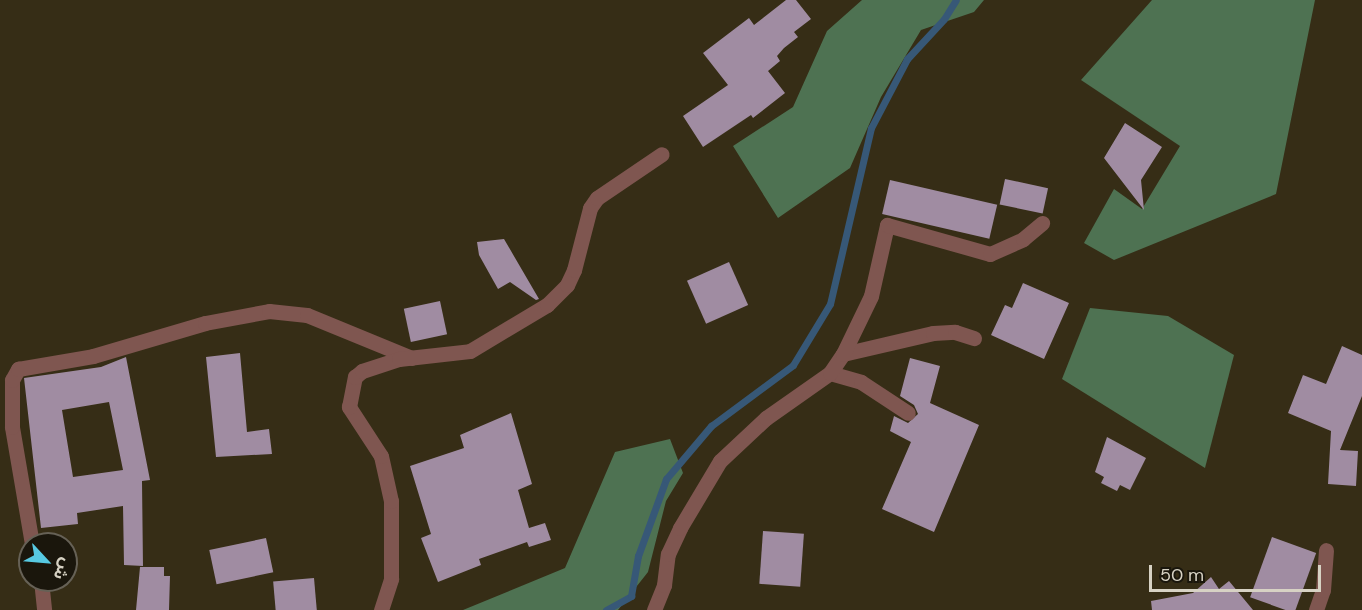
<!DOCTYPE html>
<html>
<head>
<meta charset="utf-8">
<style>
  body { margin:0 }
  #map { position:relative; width:1362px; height:610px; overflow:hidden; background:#362d16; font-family:"DM Sans","Noto Sans Arabic",sans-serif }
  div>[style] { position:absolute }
  .forest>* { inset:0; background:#4e7252 }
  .stream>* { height:7px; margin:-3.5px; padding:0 3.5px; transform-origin:3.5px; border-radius:3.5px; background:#375877 }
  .building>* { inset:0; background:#a08ca2; transform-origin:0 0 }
  .minor>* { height:15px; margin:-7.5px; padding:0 7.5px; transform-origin:7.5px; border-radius:7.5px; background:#7f5650 }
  span { translate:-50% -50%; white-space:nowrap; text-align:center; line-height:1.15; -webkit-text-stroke:6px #1a160c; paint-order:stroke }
  .north { position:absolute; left:18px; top:532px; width:60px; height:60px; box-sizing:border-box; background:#1a160c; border:2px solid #666156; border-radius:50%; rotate:116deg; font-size:16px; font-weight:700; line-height:24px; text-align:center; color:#d7d2c4 }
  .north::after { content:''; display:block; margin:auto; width:21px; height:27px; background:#57c9e2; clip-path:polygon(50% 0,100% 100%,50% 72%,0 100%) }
  .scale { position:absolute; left:1149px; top:565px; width:172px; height:27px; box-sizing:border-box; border:3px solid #d7d2c4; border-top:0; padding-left:8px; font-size:18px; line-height:21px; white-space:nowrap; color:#d7d2c4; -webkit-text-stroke:4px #1a160c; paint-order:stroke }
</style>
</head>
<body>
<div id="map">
  <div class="forest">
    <i style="clip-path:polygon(862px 0,984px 0,974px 12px,921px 30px,881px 97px,850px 168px,778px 218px,733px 146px,793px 107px,827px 31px)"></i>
    <i style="clip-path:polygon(1152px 0,1315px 0,1276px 194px,1114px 260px,1084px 243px,1114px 189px,1142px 209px,1180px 146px,1081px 80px)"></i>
    <i style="clip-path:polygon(1090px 308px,1168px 316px,1234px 355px,1205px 468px,1062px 379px)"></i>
    <i style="clip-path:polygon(670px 439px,683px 473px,666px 501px,648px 572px,618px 610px,463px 610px,565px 568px,615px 452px)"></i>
  </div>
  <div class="stream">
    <i style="left:606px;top:610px;width:29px;rotate:-29deg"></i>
    <i style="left:631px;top:596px;width:41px;rotate:-80.1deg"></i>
    <i style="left:638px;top:556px;width:82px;rotate:-70deg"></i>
    <i style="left:666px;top:479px;width:70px;rotate:-49.7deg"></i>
    <i style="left:711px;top:426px;width:102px;rotate:-36.6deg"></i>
    <i style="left:793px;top:365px;width:71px;rotate:-58.8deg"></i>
    <i style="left:830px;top:304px;width:181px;rotate:-76.9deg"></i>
    <i style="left:871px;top:128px;width:78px;rotate:-62.4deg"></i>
    <i style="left:907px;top:59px;width:54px;rotate:-47.2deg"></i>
    <i style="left:944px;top:19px;width:22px;rotate:-58deg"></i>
  </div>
  <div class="building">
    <i style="clip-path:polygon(786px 0,796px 0,811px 19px,794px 32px,798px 37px,784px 48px,777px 56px,780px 61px,768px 71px,785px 93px,753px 118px,751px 115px,703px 147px,683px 116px,728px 85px,703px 53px,749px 18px,754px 25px)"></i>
    <i style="clip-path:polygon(1125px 123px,1162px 147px,1141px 180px,1144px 210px,1104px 158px)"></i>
    <i style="left:1005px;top:179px;width:44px;height:26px;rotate:12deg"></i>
    <i style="left:890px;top:180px;width:110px;height:35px;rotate:13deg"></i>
    <i style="clip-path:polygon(504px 239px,539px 299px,536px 300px,510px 282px,498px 289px,479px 255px,477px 242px)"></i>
    <i style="left:729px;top:262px;width:47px;height:46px;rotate:66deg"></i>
    <i style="clip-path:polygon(1023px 283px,1069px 303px,1044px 359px,991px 335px,1005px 305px,1012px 308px)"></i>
    <i style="left:440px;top:301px;width:34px;height:37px;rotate:78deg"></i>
    <i style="clip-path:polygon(1342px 346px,1362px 355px,1362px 396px,1340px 450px,1358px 451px,1356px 486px,1328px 484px,1331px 431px,1288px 413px,1303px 375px,1326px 384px)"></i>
    <i style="clip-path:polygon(240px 353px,247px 432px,269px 429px,272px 454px,216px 457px,206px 357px)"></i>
    <i style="clip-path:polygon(evenodd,126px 357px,150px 480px,142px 481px,143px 566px,124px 565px,123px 506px,77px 513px,78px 524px,41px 528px,24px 378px,101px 367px,126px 357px,109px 402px,123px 470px,73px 477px,62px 410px,109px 402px)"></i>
    <i style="clip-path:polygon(910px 358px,940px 366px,930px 403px,979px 425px,934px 532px,882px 509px,911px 442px,890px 431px,894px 416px,908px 423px,918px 414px,914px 405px,900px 396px)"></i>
    <i style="clip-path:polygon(511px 413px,532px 484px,518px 490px,529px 528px,545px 523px,551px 540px,529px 547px,527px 542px,479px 559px,481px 565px,438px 582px,421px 538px,431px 534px,410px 466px,464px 448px,460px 435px)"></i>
    <i style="clip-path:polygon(1107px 437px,1146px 458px,1130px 490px,1120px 485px,1117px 491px,1101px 483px,1104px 477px,1095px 472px)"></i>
    <i style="left:763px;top:531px;width:41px;height:53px;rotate:4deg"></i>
    <i style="left:1272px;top:537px;width:47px;height:64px;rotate:20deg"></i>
    <i style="left:266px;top:538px;width:35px;height:58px;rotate:78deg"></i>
    <i style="clip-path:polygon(140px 567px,164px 567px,164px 576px,170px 576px,169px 610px,136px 610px)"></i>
    <i style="clip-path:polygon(1211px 577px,1219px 589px,1229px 581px,1253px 610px,1152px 610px,1151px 601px,1193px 593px)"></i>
    <i style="left:314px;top:578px;width:32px;height:41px;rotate:85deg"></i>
  </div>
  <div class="minor">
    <i style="left:843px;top:354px;width:92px;rotate:-13.1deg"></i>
    <i style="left:933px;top:333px;width:22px;rotate:-3deg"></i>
    <i style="left:955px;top:332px;width:20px;rotate:18deg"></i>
    <i style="left:830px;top:373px;width:32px;rotate:16deg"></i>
    <i style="left:861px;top:382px;width:56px;rotate:33.4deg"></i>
    <i style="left:32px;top:544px;width:119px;rotate:-99.7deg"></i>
    <i style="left:12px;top:427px;width:47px;rotate:-90deg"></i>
    <i style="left:12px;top:380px;width:13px;rotate:-61deg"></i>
    <i style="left:18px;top:369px;width:76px;rotate:-9.8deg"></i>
    <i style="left:93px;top:356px;width:117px;rotate:-16.4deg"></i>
    <i style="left:205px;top:323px;width:65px;rotate:-10.6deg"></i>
    <i style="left:269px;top:311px;width:38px;rotate:6deg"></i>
    <i style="left:307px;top:315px;width:113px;rotate:22.3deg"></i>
    <i style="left:41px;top:580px;width:30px;rotate:84deg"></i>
    <i style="left:381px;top:610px;width:33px;rotate:-72deg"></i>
    <i style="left:391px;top:579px;width:78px;rotate:-90deg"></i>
    <i style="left:391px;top:501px;width:46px;rotate:-102.5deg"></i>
    <i style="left:381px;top:456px;width:59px;rotate:-123.1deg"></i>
    <i style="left:349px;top:407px;width:31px;rotate:-79deg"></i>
    <i style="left:355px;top:377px;width:9px;rotate:-41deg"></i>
    <i style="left:362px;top:371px;width:39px;rotate:-18deg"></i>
    <i style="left:399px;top:359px;width:71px;rotate:-6.4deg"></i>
    <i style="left:470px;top:351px;width:90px;rotate:-30.9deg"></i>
    <i style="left:547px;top:305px;width:28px;rotate:-45deg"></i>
    <i style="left:567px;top:285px;width:17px;rotate:-65deg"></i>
    <i style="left:574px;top:270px;width:64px;rotate:-75.5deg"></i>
    <i style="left:590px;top:208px;width:12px;rotate:-55deg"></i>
    <i style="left:597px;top:198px;width:78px;rotate:-34.1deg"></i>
    <i style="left:654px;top:610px;width:27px;rotate:-68deg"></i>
    <i style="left:664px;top:585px;width:31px;rotate:-83deg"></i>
    <i style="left:668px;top:554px;width:29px;rotate:-65deg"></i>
    <i style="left:680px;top:528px;width:78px;rotate:-59.2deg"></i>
    <i style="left:720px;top:461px;width:63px;rotate:-43.1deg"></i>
    <i style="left:766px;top:418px;width:78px;rotate:-35.1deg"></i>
    <i style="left:830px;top:373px;width:23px;rotate:-56deg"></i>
    <i style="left:843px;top:354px;width:64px;rotate:-64.2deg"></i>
    <i style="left:871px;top:296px;width:73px;rotate:-77.3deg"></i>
    <i style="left:887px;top:225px;width:107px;rotate:15.7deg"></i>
    <i style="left:990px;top:254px;width:36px;rotate:-24deg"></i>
    <i style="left:1023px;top:239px;width:25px;rotate:-40deg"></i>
    <i style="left:1316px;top:610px;width:21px;rotate:-71deg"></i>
    <i style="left:1323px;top:590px;width:40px;rotate:-85.7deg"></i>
  </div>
  <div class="north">ش</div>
  <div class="scale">50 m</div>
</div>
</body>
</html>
